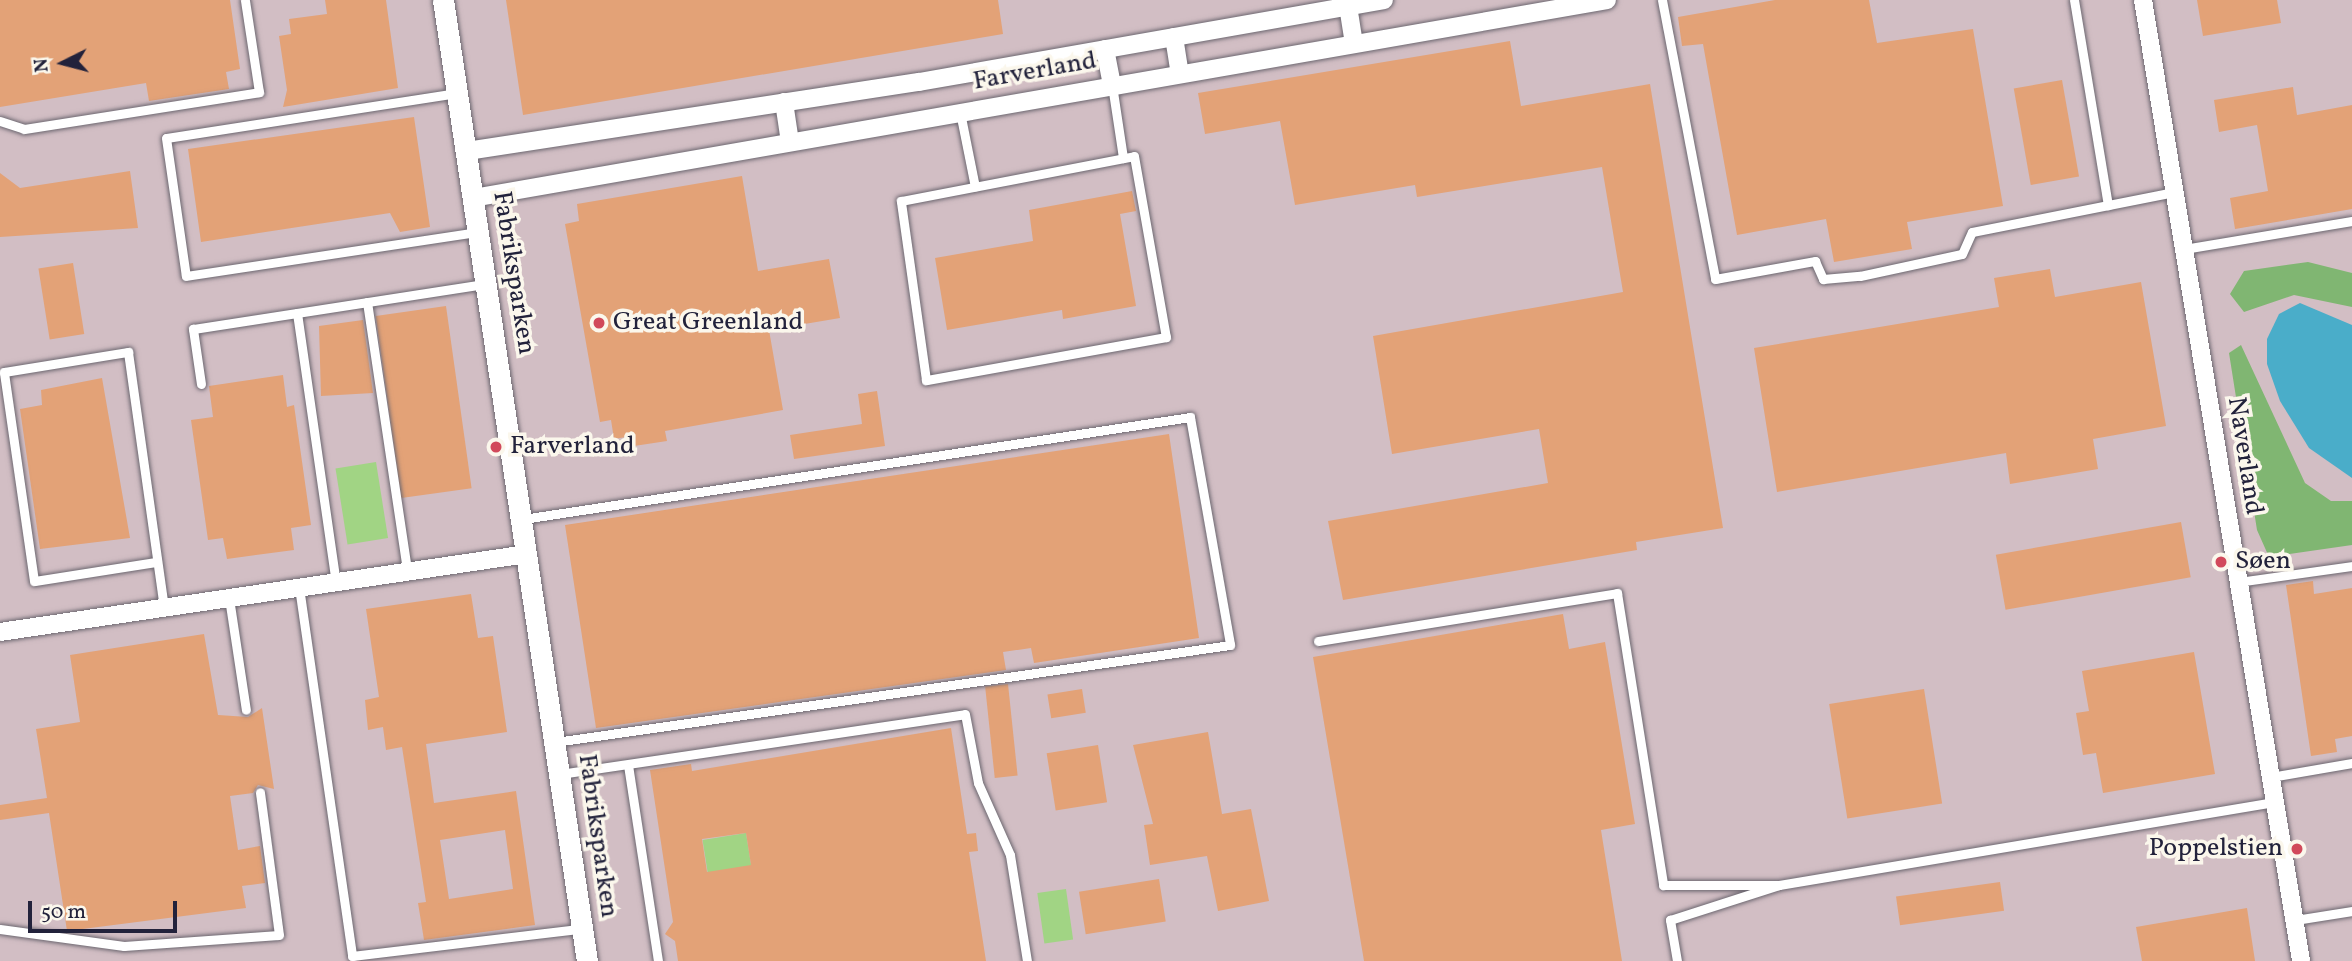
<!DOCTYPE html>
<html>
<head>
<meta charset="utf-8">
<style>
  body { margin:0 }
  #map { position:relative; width:2352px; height:961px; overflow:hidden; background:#f5e8d1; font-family:Vollkorn,serif }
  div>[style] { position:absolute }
  .industrial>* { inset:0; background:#d2bec4; transform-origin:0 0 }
  .green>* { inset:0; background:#a1d484; transform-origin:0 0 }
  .forest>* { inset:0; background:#80b672 }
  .water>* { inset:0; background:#4aadc9 }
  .building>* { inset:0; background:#e3a277; transform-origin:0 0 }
  .roads { filter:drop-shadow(0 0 2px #6c6770) drop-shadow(0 0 2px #6c6770) }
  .service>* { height:9px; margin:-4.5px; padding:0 4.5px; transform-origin:4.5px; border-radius:4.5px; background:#fff }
  .minor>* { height:18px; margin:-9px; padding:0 9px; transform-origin:9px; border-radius:9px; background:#fff }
  .tertiary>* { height:21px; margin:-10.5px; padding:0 10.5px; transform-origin:10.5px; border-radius:10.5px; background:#fff }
  .dots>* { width:19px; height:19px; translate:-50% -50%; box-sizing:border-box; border:4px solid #fbf7ec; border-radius:50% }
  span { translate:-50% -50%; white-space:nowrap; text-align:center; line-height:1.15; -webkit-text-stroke:7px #fbf7ec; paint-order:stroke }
  .street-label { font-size:26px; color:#22223b }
  .poi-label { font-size:26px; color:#22223b }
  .left { translate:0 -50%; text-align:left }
  .right { translate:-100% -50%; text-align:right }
  .north { position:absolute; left:28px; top:28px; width:70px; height:70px; -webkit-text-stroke:5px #fbf7ec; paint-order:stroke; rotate:264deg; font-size:19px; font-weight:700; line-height:28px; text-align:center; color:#22223b }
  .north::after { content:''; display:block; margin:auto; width:24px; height:32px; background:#22223b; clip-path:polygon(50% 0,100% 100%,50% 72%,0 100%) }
  .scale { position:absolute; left:28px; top:901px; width:149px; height:32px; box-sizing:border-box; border:4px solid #22223b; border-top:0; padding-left:9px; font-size:21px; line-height:24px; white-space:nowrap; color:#22223b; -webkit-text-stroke:5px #fbf7ec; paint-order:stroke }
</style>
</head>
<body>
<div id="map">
  <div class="industrial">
    <i style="left:0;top:0;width:2352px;height:961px"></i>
  </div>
  <div class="green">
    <i style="left:376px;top:462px;width:77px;height:41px;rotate:81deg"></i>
    <i style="left:746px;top:833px;width:57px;height:44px;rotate:81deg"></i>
    <i style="left:1066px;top:889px;width:51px;height:29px;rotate:82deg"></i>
  </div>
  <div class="forest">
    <i style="clip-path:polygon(2308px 262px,2352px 273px,2352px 307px,2294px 295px,2244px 312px,2230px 294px,2244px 271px)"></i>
    <i style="clip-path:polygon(2241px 345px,2305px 483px,2331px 501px,2352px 501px,2352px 545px,2269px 557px,2257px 530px,2229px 353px)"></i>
  </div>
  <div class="water">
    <i style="clip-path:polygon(2300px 303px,2352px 325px,2352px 478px,2309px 448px,2280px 401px,2267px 364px,2267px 339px,2279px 314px)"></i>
  </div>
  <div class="building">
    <i style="clip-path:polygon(0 0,230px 0,240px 69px,226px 72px,229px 89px,149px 101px,146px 83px,0 107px)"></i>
    <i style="clip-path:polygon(325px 0,386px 0,398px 88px,283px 107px,287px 90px,279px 36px,291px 34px,289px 19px,327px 14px)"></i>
    <i style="clip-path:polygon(506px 0,998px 0,1003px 34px,523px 115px)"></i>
    <i style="clip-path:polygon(1775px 0,1869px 0,1877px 43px,1973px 29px,2003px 206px,1907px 222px,1912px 249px,1834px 262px,1826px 219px,1737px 235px,1703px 44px,1682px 46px,1678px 17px)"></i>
    <i style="clip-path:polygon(2197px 0,2277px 0,2281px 23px,2203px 36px)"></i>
    <i style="clip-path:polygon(1510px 41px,1521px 106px,1650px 84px,1723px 528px,1636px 542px,1637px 550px,1343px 600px,1328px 521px,1548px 483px,1539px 429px,1392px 454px,1373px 336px,1623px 292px,1602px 167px,1417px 197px,1415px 185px,1295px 205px,1280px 121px,1205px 134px,1198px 93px)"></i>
    <i style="left:2062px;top:80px;width:98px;height:49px;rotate:80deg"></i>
    <i style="clip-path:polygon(2293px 87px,2297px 115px,2352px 105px,2352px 209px,2235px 229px,2230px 198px,2268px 191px,2257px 125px,2219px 132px,2214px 100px)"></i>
    <i style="clip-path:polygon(414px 117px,430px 227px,400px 232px,390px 213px,201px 242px,188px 149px)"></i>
    <i style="clip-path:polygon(130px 171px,138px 228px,0 237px,0 173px,20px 188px)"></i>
    <i style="clip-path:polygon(742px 176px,758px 271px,829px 259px,840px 318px,769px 330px,783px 410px,665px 431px,667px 441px,634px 446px,632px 436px,614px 439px,611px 420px,600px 422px,565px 224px,579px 221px,577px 204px)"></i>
    <i style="clip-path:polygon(1132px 191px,1136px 211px,1120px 214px,1136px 306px,1063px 319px,1062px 310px,947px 330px,935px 258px,1033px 241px,1029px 210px)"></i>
    <i style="left:73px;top:263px;width:72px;height:35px;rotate:81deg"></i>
    <i style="clip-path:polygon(2050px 269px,2055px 297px,2141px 282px,2166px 426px,2093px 439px,2098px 469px,2010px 484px,2006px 453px,1777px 492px,1754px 348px,1999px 307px,1994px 278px)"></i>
    <i style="left:446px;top:306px;width:184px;height:71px;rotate:82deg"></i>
    <i style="clip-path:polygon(363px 320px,373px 393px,321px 396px,319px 326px)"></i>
    <i style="clip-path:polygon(283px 375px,287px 407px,294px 405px,311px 525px,291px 528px,294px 550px,227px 559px,223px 538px,208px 540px,191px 420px,213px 417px,209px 386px)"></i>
    <i style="clip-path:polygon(102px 378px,130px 538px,40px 549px,20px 409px,42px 405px,41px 390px)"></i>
    <i style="clip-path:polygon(877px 391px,885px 446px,794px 459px,790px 435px,862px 424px,858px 394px)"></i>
    <i style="clip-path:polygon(1169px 434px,1199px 638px,1034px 663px,1031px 648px,1003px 652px,1006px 670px,596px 728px,565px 525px)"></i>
    <i style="left:2181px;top:522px;width:56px;height:188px;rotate:80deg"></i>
    <i style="clip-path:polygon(2313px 581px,2314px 594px,2352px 588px,2352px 736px,2335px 739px,2337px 752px,2311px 756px,2286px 585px)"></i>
    <i style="clip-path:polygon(evenodd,471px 594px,478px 638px,493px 636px,507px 732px,426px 744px,434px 803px,516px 791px,535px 925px,424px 940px,418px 903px,426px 902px,402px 747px,386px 750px,383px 727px,368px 730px,365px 700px,379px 697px,366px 609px,471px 594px,505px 830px,513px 889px,449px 899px,440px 840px,505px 830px)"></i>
    <i style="clip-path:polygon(1563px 614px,1569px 649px,1605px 642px,1635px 824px,1601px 830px,1622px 961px,1364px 961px,1313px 657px)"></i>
    <i style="clip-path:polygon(204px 634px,218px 715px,248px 717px,262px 708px,274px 789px,258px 785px,253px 793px,230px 796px,238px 850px,260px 846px,265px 883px,242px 886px,246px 908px,67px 931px,49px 813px,0 820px,0 805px,47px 798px,36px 729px,80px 722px,70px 655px)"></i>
    <i style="clip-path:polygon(2194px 652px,2215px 774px,2103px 793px,2096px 753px,2083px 755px,2076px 713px,2089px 711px,2082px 671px)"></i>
    <i style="left:1008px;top:684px;width:92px;height:23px;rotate:84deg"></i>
    <i style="left:1082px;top:689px;width:24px;height:35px;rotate:81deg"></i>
    <i style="left:1924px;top:689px;width:116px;height:96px;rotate:81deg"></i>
    <i style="clip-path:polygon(evenodd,951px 728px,967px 834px,976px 833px,978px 851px,969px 852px,986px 961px,678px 961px,675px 941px,665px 934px,673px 922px,650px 770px,691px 764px,692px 771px,951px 728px,746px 833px,751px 865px,707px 872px,702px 839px,746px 833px)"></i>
    <i style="clip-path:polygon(1208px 732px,1222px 814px,1251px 809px,1269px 901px,1218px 911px,1207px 856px,1150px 865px,1144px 825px,1153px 824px,1133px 745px)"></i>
    <i style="left:1098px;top:745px;width:58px;height:52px;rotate:81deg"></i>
    <i style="left:1159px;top:879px;width:43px;height:81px;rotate:81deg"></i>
    <i style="left:2000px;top:882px;width:29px;height:105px;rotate:82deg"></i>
    <i style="clip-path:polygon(2247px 908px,2255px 961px,2142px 961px,2136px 927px)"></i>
  </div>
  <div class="roads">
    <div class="service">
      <i style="left:1662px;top:0;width:284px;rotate:79.2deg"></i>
      <i style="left:1715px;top:279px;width:102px;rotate:-10.2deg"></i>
      <i style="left:1815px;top:261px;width:20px;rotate:66deg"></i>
      <i style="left:1823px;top:279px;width:37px;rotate:-5deg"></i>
      <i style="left:1860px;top:276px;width:104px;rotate:-12.2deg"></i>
      <i style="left:1962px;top:254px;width:24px;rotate:-66deg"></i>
      <i style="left:1972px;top:232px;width:206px;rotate:-11.2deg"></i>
      <i style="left:2074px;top:0;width:208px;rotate:80.6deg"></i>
      <i style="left:1112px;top:85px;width:74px;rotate:81.4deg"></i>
      <i style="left:457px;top:93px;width:294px;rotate:171.2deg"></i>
      <i style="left:166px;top:138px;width:139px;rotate:81.8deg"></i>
      <i style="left:186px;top:276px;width:294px;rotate:-8.6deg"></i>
      <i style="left:960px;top:112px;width:76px;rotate:78.7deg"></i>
      <i style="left:0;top:121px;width:25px;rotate:18deg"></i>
      <i style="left:24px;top:129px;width:238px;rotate:-8.9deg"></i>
      <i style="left:259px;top:92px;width:93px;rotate:-98.7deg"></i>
      <i style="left:1134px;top:156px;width:184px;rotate:80deg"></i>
      <i style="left:1166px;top:337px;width:244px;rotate:169.8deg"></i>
      <i style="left:926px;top:380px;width:181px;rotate:-98deg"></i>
      <i style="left:901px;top:201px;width:237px;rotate:-10.9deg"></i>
      <i style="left:2184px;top:249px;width:170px;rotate:-9.5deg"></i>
      <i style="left:367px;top:302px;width:271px;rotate:81.5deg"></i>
      <i style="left:297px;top:313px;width:272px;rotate:81.8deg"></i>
      <i style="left:201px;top:384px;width:56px;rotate:-98.3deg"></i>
      <i style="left:193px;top:329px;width:295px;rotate:-8.8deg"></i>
      <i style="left:523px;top:519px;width:675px;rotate:-8.69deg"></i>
      <i style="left:1190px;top:417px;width:231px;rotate:80deg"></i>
      <i style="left:1230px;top:645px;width:682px;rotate:171.82deg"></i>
      <i style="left:156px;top:562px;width:123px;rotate:171.1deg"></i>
      <i style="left:34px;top:581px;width:211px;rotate:-98.2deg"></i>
      <i style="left:4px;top:372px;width:126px;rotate:-9.2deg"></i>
      <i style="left:128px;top:352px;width:259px;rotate:82deg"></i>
      <i style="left:2238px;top:582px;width:115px;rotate:-8deg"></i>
      <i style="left:299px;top:587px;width:373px;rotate:81.8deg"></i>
      <i style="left:352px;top:956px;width:230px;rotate:-6.8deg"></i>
      <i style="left:229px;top:598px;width:113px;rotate:81.4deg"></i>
      <i style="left:1318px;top:641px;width:303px;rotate:-9.1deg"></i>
      <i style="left:1617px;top:593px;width:296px;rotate:81deg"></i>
      <i style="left:1663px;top:885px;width:116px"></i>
      <i style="left:628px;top:765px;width:198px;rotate:81.3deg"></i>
      <i style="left:560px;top:774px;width:409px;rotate:-8.4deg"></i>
      <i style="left:965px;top:714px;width:70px;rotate:79.3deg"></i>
      <i style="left:978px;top:783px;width:79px;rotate:66deg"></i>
      <i style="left:1010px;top:855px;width:107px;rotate:80.9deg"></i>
      <i style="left:2271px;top:777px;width:82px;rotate:-9.8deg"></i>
      <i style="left:2295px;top:920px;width:58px;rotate:-9deg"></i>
      <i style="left:0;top:929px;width:125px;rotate:7.8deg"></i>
      <i style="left:124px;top:946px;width:155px;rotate:-4.1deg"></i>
      <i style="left:279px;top:935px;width:144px;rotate:-97.6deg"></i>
      <i style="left:1677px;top:961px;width:42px;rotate:-99.7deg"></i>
      <i style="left:1670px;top:920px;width:114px;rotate:-17.8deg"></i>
      <i style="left:1779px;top:885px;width:502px;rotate:-9.52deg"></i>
    </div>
    <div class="minor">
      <i style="left:2143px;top:0;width:974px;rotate:80.66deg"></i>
      <i style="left:1348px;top:6px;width:37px;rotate:81deg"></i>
      <i style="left:1174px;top:37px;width:36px;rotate:81deg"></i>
      <i style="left:1105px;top:49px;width:37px;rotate:79deg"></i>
      <i style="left:784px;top:102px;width:40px;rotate:81.5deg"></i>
      <i style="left:467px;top:151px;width:457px;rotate:-8.7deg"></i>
      <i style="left:919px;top:82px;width:472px;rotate:-10deg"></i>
      <i style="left:473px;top:198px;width:1151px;rotate:-9.9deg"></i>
      <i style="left:0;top:632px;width:533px;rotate:-8.42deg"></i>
    </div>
    <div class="tertiary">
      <i style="left:443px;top:0;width:972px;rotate:81.48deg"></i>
    </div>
  </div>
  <div class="dots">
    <i style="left:599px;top:323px;background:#d1495b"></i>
    <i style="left:496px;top:447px;background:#d1495b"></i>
    <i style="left:2221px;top:562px;background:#d1495b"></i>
    <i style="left:2297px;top:849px;background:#d1495b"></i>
  </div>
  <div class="street-label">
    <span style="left:1035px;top:72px;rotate:-10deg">Farverland</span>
    <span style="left:513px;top:273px;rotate:81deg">Fabriksparken</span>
    <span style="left:2244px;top:456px;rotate:81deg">Naverland</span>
    <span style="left:597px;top:836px;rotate:82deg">Fabriksparken</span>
  </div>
  <div class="poi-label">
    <span class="left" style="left:613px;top:323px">Great Greenland</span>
    <span class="left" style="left:510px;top:447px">Farverland</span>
    <span class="left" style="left:2235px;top:562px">Søen</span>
    <span class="right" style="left:2283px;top:849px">Poppelstien</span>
  </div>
  <div class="north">N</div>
  <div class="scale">50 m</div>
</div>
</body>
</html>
